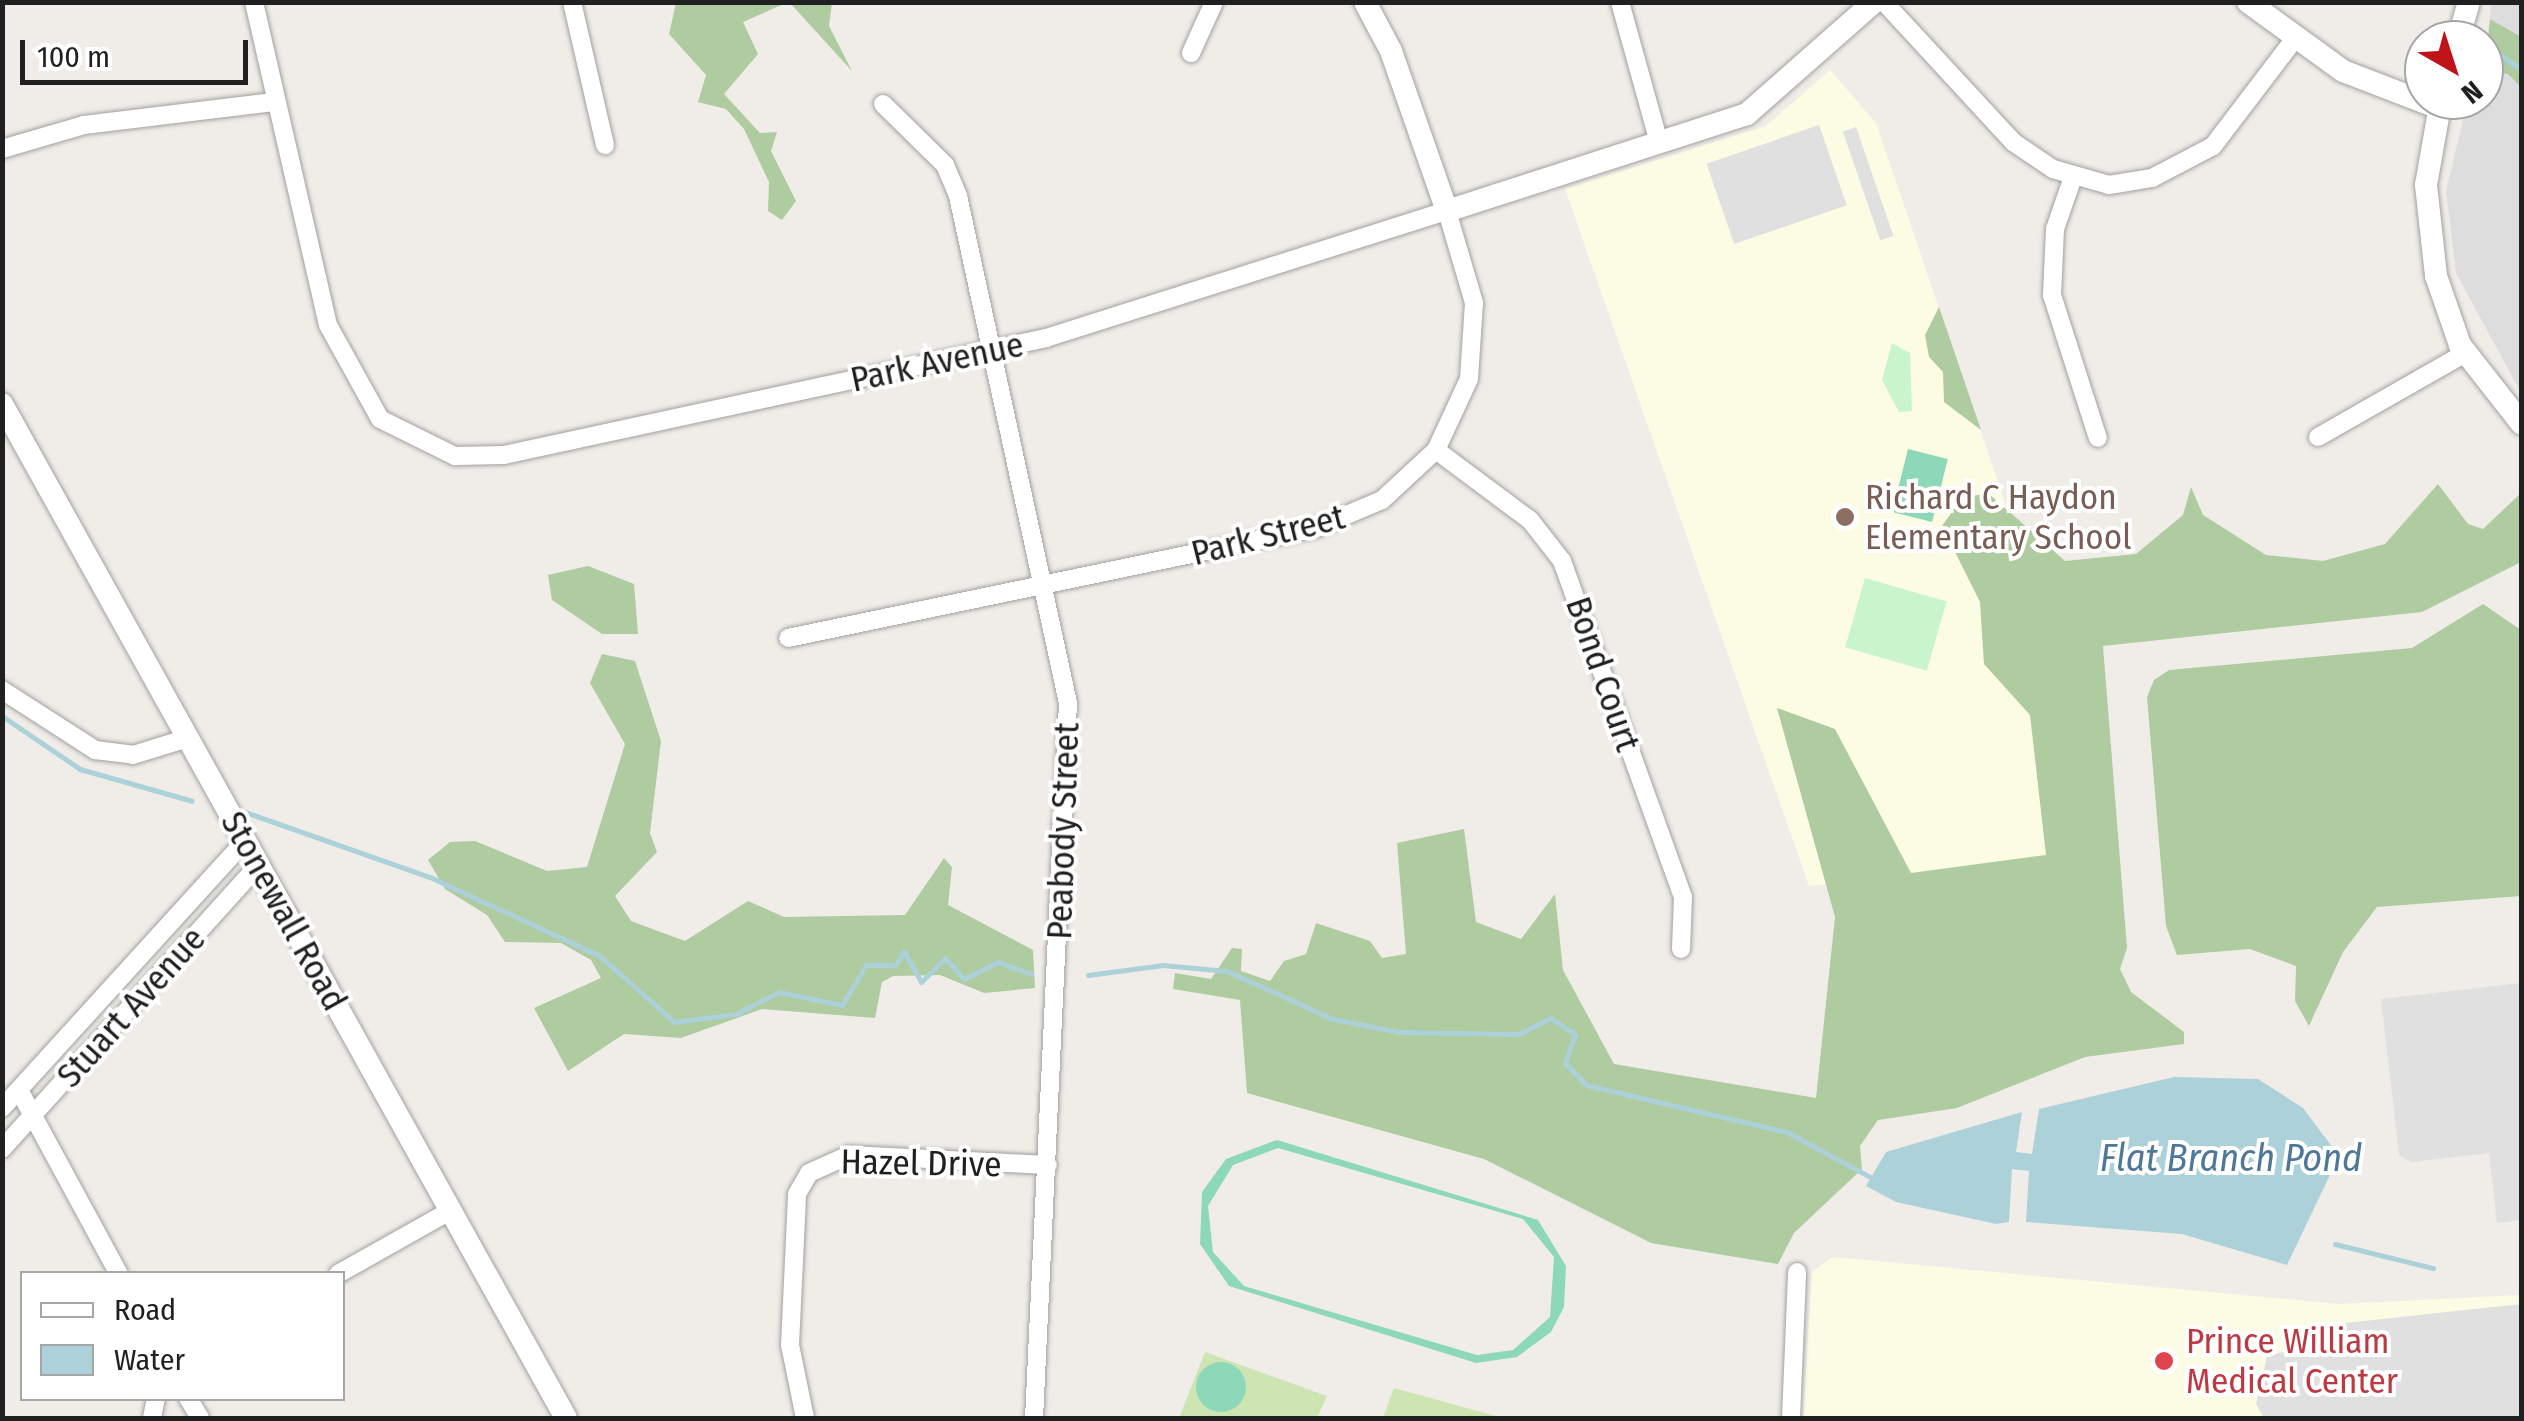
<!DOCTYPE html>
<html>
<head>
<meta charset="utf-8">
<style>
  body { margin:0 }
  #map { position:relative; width:2524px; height:1421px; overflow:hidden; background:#f0ede8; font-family:"Fira Sans Condensed",sans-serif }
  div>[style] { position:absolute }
  .residential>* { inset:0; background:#deddde }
  .education>* { inset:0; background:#fcfce4 }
  .grass>* { inset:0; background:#cde5b3 }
  .forest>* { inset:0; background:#afcba0 }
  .park>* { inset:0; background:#caf5cc; transform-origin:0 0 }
  .pitch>* { inset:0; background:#8dd8b8; transform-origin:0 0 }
  .round { border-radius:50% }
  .parking>* { inset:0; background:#e0e0e0; transform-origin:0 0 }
  .water>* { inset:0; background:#acd1d9 }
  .stream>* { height:5px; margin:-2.5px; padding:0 2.5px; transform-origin:2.5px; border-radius:2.5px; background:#acd1d9 }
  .roads { filter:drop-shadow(0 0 2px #a1a1a1) drop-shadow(0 0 2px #a1a1a1) }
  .minor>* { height:18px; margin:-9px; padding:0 9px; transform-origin:9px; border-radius:9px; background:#fff }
  .tertiary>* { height:22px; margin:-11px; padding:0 11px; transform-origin:11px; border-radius:11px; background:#fff }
  .dots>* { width:28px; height:28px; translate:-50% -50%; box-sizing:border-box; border:5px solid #fff; border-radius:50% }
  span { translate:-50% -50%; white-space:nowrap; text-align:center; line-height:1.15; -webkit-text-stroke:8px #fff; paint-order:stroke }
  .street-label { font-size:35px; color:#202020 }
  .education-label { font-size:35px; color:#785e54 }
  .left { translate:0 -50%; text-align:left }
  .health-label { font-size:35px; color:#be3a42 }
  .water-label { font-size:38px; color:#4e7799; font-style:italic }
  .frame { position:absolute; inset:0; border:5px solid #202020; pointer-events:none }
  .legend { position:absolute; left:20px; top:1271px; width:325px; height:130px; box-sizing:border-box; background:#fff; border:2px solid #a6a6a6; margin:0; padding:12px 18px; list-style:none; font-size:30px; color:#202020 }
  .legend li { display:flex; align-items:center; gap:20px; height:50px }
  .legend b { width:50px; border:2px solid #a6a6a6 }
  .north { position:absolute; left:2404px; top:20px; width:100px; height:100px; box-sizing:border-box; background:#fff; border:2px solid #a6a6a6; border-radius:50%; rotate:141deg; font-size:28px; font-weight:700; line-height:40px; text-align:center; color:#202020 }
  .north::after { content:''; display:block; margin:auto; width:35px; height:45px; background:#bf1219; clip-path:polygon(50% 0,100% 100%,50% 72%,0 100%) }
  .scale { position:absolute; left:20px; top:40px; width:228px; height:45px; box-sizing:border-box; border:5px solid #202020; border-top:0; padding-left:12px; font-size:30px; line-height:35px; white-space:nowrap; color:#202020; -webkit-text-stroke:8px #fff; paint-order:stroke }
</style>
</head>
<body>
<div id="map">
  <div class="residential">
    <i style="clip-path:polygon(2491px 3px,2521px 3px,2521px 393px,2456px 273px,2446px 191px,2468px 100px,2484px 100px)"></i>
  </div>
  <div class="education">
    <i style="clip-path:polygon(1830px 70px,1876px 123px,2040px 605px,2058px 861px,1809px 886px,1565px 189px,1766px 126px)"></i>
    <i style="clip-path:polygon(1833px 1257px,2339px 1304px,2521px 1295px,2521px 1418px,1803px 1418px,1812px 1272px)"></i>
  </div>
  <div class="grass">
    <i style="clip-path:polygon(1205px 1352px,1327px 1396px,1317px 1418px,1179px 1418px)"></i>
    <i style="clip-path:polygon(1394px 1388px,1503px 1418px,1383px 1418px)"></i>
  </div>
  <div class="forest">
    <i style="clip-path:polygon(676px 3px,786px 3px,743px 22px,758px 54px,724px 94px,760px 133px,777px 132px,771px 151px,796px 201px,782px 220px,768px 211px,769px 182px,744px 129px,726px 109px,698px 102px,706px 75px,669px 34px)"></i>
    <i style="clip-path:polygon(790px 3px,832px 3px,829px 26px,852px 71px)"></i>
    <i style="clip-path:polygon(2490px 19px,2521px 37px,2521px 87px,2508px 74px,2484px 72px)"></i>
    <i style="clip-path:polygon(1939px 307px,1981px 430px,1944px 402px,1943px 372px,1929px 357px,1925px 335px)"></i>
    <i style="clip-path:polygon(2438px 484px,2468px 524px,2483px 529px,2521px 493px,2521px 562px,2422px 612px,2103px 646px,2127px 948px,2120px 969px,2131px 992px,2184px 1032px,2184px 1044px,2085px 1057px,1957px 1108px,1878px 1120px,1860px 1146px,1862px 1169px,1794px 1233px,1778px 1264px,1651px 1243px,1484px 1159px,1247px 1093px,1240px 1000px,1173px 989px,1175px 973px,1211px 979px,1232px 948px,1242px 949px,1241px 971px,1270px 981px,1284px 961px,1306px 954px,1316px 923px,1370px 941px,1382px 958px,1406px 954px,1397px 843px,1464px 829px,1476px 922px,1521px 939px,1555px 894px,1563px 970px,1614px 1064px,1816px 1098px,1835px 917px,1777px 708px,1835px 729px,1911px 873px,2046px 855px,2030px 715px,1984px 664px,1980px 602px,1942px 526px,1962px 498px,1988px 493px,2065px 561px,2136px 554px,2183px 515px,2191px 487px,2203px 515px,2266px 555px,2323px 561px,2385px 544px)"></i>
    <i style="clip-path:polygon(588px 566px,634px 584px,638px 634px,602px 634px,552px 600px,548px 575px)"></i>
    <i style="clip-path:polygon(2483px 604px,2521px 630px,2521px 896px,2377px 907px,2343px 952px,2309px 1026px,2295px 1001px,2296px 966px,2250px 949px,2177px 955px,2166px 926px,2147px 697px,2154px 680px,2169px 670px,2412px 648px)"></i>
    <i style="clip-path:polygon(602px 654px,635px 661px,661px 741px,650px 833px,657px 852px,615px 896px,631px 921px,685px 941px,748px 901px,784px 917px,905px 915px,944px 858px,952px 867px,948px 905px,1033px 950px,1035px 988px,984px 993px,940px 975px,893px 976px,882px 982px,875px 1018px,762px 1009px,681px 1038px,624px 1034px,568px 1071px,534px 1008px,601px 978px,591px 960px,561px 943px,505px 942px,487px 915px,445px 889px,428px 860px,450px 842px,475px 841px,547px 871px,587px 867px,625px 744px,590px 683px)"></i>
  </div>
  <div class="park">
    <i style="clip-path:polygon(1892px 343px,1910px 353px,1912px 411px,1899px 412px,1882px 380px)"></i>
    <i style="left:1865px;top:578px;width:85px;height:72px;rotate:16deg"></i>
  </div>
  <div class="pitch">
    <i style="left:1908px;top:449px;width:41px;height:65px;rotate:14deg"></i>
    <i style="clip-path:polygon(evenodd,1277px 1140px,1538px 1220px,1566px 1266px,1564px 1307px,1551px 1332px,1517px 1357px,1476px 1363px,1229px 1286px,1200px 1244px,1202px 1192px,1226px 1159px,1277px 1140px,1278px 1148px,1523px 1219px,1554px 1257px,1550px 1317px,1513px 1350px,1477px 1355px,1244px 1286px,1213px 1252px,1208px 1206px,1233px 1165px,1278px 1148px)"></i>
    <i class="round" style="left:1196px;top:1362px;width:50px;height:50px"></i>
  </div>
  <div class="parking">
    <i style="left:1819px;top:125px;width:85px;height:119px;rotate:71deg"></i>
    <i style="left:1856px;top:127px;width:115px;height:14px;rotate:71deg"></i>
    <i style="clip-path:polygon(2521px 983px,2521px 1220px,2497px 1223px,2489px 1153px,2412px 1162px,2399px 1155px,2381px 999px)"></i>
    <i style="clip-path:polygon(2521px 1304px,2521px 1418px,2264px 1418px,2256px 1404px,2267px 1356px,2338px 1337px,2336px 1324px)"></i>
  </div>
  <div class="water">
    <i style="clip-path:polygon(2174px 1077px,2258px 1079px,2303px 1108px,2339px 1156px,2287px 1265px,2182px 1234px,2026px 1222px,2029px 1171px,2012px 1169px,2009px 1222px,1996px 1224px,1896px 1202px,1866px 1186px,1886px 1152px,2022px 1112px,2016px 1152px,2032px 1154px,2039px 1109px)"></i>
  </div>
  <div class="stream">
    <i style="left:2485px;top:44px;width:45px;rotate:35.1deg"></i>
    <i style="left:2px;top:716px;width:94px;rotate:34.2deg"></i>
    <i style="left:80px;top:769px;width:116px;rotate:15.9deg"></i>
    <i style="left:245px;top:812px;width:196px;rotate:19.4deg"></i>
    <i style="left:430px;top:877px;width:187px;rotate:24.9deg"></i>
    <i style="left:600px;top:956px;width:99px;rotate:41.7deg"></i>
    <i style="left:674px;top:1022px;width:63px;rotate:-7.4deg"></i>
    <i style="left:736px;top:1014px;width:48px;rotate:-27.1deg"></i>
    <i style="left:779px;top:992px;width:64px;rotate:11.7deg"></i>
    <i style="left:842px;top:1005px;width:47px;rotate:-59deg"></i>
    <i style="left:866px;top:965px;width:29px"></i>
    <i style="left:895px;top:965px;width:16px;rotate:-55deg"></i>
    <i style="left:904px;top:952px;width:34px;rotate:60deg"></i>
    <i style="left:921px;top:982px;width:34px;rotate:-45deg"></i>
    <i style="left:945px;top:958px;width:28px;rotate:48deg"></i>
    <i style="left:964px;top:979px;width:38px;rotate:-27deg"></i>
    <i style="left:998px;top:962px;width:35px;rotate:20deg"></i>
    <i style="left:1088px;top:975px;width:76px;rotate:-7.6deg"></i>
    <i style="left:1163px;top:965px;width:64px;rotate:5.4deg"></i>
    <i style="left:1227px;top:971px;width:116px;rotate:24.4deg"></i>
    <i style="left:1333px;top:1019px;width:67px;rotate:11.1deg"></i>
    <i style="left:1399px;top:1032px;width:120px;rotate:1deg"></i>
    <i style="left:1519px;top:1034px;width:36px;rotate:-27deg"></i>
    <i style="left:1551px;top:1018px;width:29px;rotate:35deg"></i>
    <i style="left:1575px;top:1035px;width:30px;rotate:110deg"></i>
    <i style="left:1565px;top:1063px;width:30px;rotate:46deg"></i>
    <i style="left:1586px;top:1085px;width:206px;rotate:13.2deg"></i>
    <i style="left:1787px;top:1132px;width:99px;rotate:28.4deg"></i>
    <i style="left:2335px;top:1244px;width:101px;rotate:13.8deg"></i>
    <i style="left:2521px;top:1269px;width:1px"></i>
  </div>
  <div class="roads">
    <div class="minor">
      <i style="left:254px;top:2px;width:331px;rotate:77.1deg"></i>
      <i style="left:328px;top:325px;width:107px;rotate:61deg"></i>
      <i style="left:380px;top:419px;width:84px;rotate:26.3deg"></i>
      <i style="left:455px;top:456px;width:49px;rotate:-1.2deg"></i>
      <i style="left:504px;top:455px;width:554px;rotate:-12.18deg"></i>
      <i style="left:1046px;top:338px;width:421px;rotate:-17.6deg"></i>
      <i style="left:1447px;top:211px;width:96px;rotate:73.6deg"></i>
      <i style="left:1474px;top:303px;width:76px;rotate:93.8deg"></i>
      <i style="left:1469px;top:379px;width:78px;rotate:114.9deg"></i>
      <i style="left:1436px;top:450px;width:74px;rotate:137.2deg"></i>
      <i style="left:1382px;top:500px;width:72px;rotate:157deg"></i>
      <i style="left:1316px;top:528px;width:539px;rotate:168.23deg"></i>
      <i style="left:572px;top:2px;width:147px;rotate:77deg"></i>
      <i style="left:1620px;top:2px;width:146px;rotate:74.5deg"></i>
      <i style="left:1884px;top:2px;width:190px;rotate:47.3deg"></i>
      <i style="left:2013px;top:142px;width:48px;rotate:34deg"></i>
      <i style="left:2053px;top:169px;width:58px;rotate:15.9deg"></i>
      <i style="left:2109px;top:185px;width:44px;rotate:-9.2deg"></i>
      <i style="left:2152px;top:178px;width:69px;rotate:-27.7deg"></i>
      <i style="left:2213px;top:146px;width:137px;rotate:-52.7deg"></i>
      <i style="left:1191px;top:53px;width:56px;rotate:-65.7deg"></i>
      <i style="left:883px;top:104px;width:87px;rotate:44.5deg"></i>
      <i style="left:945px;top:165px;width:34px;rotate:67deg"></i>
      <i style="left:958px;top:196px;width:519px;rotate:77.76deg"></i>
      <i style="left:1068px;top:703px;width:716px;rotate:92.72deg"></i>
      <i style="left:2px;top:149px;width:85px;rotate:-16.3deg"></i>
      <i style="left:84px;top:125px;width:191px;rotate:-6.9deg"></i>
      <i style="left:2073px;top:177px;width:55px;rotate:109.1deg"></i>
      <i style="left:2055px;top:229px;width:66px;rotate:92.6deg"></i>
      <i style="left:2052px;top:295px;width:150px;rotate:72.2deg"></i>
      <i style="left:2318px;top:437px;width:169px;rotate:-29.7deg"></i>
      <i style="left:1436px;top:450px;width:117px;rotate:36.7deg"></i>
      <i style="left:1530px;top:520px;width:52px;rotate:52deg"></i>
      <i style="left:1562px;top:561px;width:357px;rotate:70.2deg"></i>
      <i style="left:1683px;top:897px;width:52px;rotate:92.2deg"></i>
      <i style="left:2px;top:690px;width:111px;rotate:32.8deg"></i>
      <i style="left:95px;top:750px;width:38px;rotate:7deg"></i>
      <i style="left:133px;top:755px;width:58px;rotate:-17.2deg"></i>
      <i style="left:19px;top:1090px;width:209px;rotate:61.5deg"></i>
      <i style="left:2px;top:1108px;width:361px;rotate:-47.7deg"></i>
      <i style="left:2px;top:1149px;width:383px;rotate:-47.9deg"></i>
      <i style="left:338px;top:1274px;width:129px;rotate:-29.4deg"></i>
      <i style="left:188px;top:1398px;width:23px;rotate:59deg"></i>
      <i style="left:152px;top:1418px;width:20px;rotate:-79deg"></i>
      <i style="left:805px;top:1418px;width:75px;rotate:-101.6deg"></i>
      <i style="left:790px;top:1345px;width:151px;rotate:-87.3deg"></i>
      <i style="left:797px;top:1194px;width:24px;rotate:-60deg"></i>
      <i style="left:809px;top:1173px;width:44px;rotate:-24.2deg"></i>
      <i style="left:849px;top:1155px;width:199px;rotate:2.9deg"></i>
      <i style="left:1791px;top:1418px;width:146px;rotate:-87.6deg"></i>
    </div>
    <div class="tertiary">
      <i style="left:1365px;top:2px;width:55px;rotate:62deg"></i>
      <i style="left:1391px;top:51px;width:170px;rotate:70.7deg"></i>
      <i style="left:1447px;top:211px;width:315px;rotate:-17.9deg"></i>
      <i style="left:1747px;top:114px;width:169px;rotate:-41.4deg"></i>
      <i style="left:2248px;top:2px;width:117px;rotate:36deg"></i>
      <i style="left:2343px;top:71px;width:103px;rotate:21.1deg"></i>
      <i style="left:2458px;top:40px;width:40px;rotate:-74deg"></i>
      <i style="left:2441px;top:100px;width:86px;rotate:100deg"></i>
      <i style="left:2426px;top:185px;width:92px;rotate:83.7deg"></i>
      <i style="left:2436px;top:276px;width:73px;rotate:70.8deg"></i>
      <i style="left:2460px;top:345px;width:100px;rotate:51.9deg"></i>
      <i style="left:2px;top:404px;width:1160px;rotate:60.92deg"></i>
    </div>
  </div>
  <div class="dots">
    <i style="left:1845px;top:517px;background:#8d6e63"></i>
    <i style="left:2164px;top:1361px;background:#e0444e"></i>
  </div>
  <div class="street-label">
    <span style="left:937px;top:362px;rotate:-12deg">Park Avenue</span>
    <span style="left:1268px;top:535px;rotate:-14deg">Park Street</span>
    <span style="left:1603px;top:674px;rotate:71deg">Bond Court</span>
    <span style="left:1063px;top:831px;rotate:-88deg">Peabody Street</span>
    <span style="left:284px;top:911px;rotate:61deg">Stonewall Road</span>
    <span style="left:131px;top:1007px;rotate:-48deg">Stuart Avenue</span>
    <span style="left:921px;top:1163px;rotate:1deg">Hazel Drive</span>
  </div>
  <div class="education-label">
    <span class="left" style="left:1865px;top:517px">Richard C Haydon<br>Elementary School</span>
  </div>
  <div class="health-label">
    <span class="left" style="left:2186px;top:1361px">Prince William<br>Medical Center</span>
  </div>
  <div class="water-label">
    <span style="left:2231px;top:1159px">Flat Branch Pond</span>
  </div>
  <div class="frame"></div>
  <ul class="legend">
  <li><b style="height:12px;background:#fff"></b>Road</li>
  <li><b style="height:28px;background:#acd1d9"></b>Water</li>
  </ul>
  <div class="north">N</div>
  <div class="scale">100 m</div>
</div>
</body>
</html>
